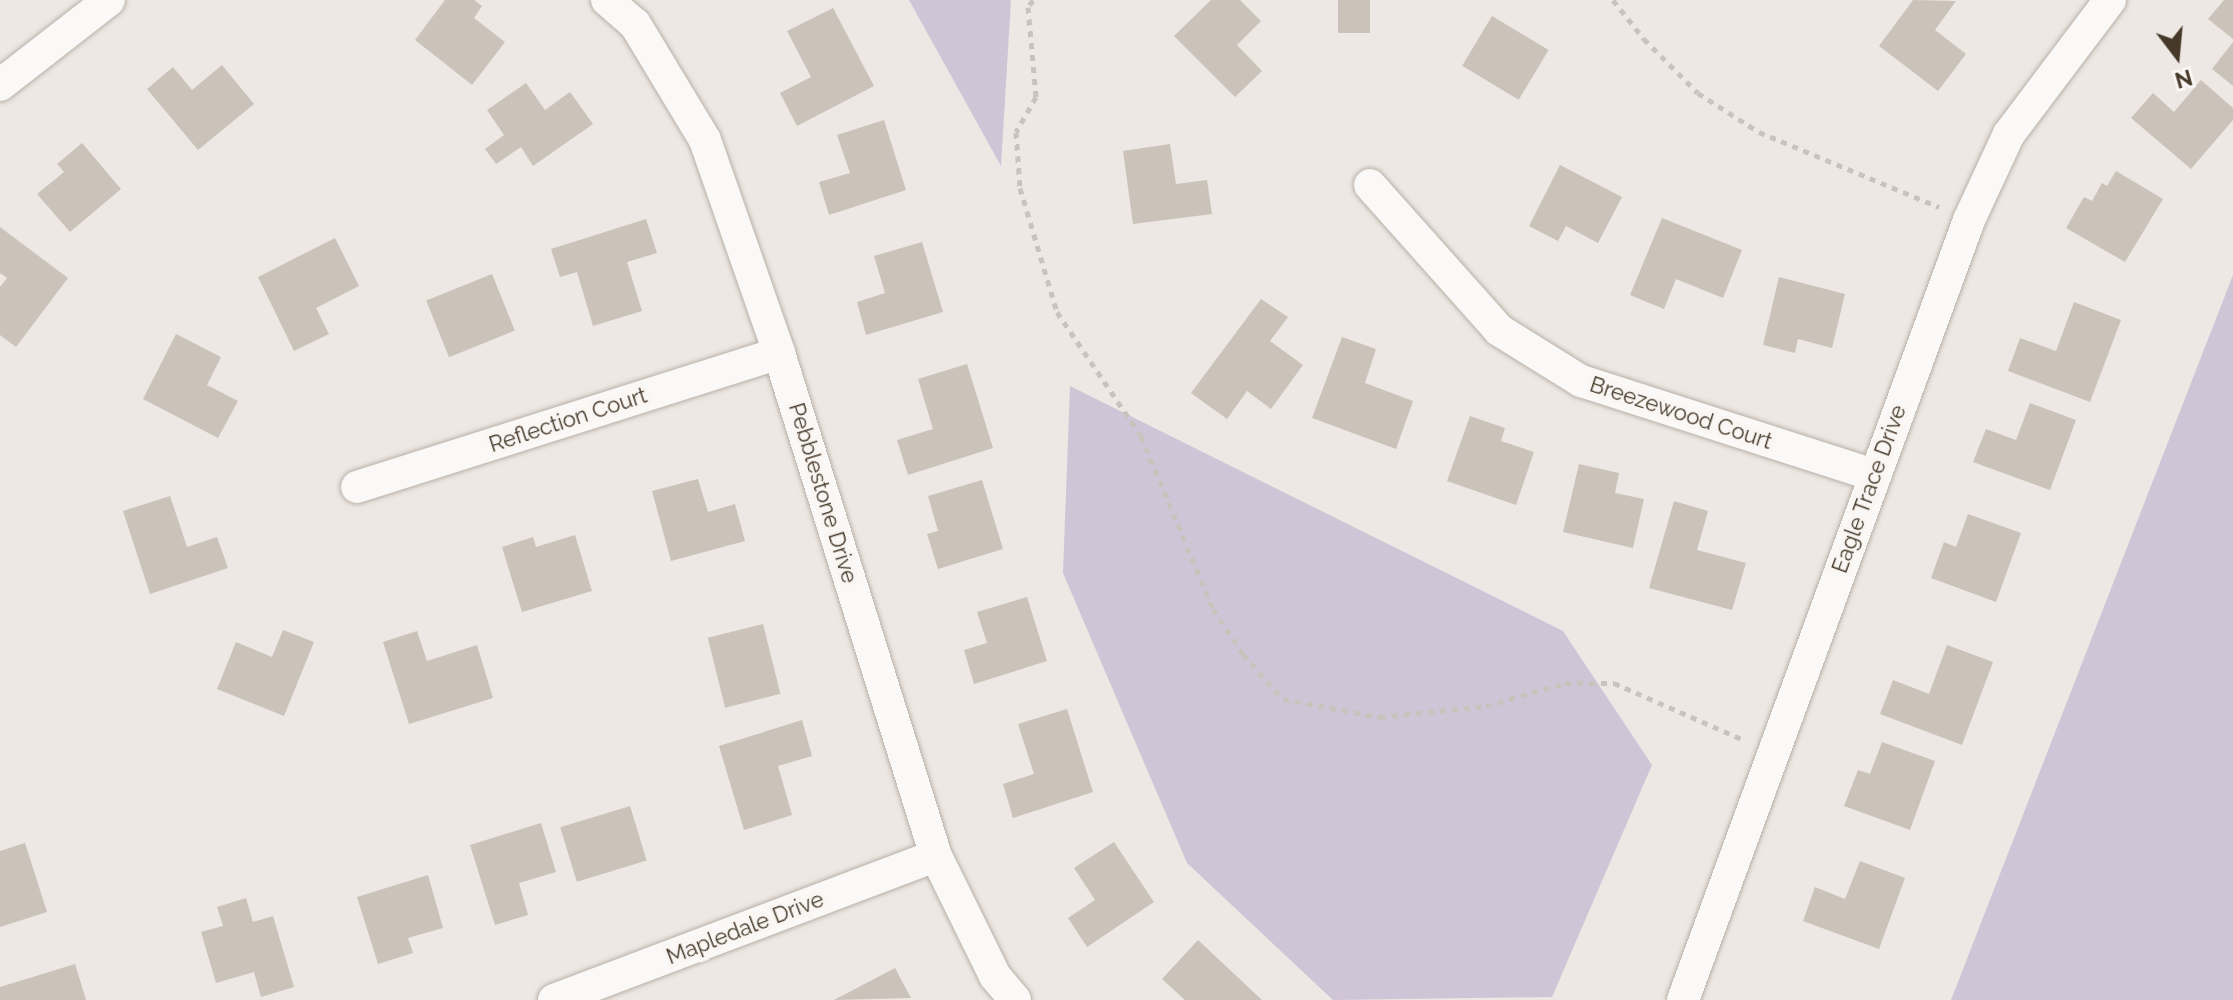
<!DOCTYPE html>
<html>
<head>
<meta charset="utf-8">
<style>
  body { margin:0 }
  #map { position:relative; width:2233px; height:1000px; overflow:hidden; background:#ede8e3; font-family:Raleway,sans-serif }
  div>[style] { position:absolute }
  .green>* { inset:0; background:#d0c4d7 }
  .building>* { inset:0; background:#cbc2ba; transform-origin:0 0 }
  .path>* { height:5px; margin-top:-2.5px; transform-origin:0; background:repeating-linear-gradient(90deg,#c8c3bd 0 6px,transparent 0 12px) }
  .roads { filter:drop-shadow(0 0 2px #b8b0a7) drop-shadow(0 0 2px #b8b0a7) }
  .minor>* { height:32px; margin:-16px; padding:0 16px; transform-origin:16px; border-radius:16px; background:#faf9f7 }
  span { translate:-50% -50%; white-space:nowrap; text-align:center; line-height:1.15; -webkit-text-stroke:8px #f9f6f4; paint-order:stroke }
  .street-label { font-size:22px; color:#473929 }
  .north { position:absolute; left:2137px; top:16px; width:80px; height:80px; -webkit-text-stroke:6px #f9f6f4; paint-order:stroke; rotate:164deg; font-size:22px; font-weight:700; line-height:32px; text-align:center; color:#473929 }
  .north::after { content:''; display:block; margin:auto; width:28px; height:36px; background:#473929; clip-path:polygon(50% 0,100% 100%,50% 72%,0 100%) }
</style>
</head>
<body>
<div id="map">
  <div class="green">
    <i style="clip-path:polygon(909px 0,1011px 0,1001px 166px)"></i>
    <i style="clip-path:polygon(2233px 275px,2233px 1000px,1951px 1000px)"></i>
    <i style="clip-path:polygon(1070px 386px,1563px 631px,1652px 765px,1552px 997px,1333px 1000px,1187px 863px,1063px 573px)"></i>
  </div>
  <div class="building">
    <i style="clip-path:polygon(445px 0,474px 0,482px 6px,474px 18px,505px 42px,472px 85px,415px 40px)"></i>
    <i style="clip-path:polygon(1211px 0,1240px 0,1261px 21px,1237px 45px,1262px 71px,1235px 97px,1174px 36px)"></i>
    <i style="left:1338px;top:0;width:32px;height:33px"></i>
    <i style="clip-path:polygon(1913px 0,1956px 1px,1935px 30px,1966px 54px,1938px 91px,1879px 46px)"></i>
    <i style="clip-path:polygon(2224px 0,2233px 0,2233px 39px,2208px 19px)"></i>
    <i style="clip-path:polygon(833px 8px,874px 86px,797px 126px,780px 93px,811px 77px,787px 31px)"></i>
    <i style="left:1492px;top:16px;width:66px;height:58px;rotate:31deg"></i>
    <i style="clip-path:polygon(2233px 42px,2233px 86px,2212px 69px)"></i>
    <i style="clip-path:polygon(222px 65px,254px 104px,198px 150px,147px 89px,173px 67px,192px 90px)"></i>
    <i style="clip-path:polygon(2201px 80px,2233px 108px,2233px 120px,2191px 169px,2131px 118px,2153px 93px,2174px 112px)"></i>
    <i style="clip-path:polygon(526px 83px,545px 110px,570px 92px,593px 124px,533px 166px,521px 147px,496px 164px,485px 149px,504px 135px,487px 110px)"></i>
    <i style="clip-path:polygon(884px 120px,906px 190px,829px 215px,819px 182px,850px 173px,837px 135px)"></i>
    <i style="clip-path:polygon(82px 143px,121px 189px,70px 232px,37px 194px,64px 172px,57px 164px)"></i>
    <i style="clip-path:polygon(1170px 144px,1176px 184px,1207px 180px,1212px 214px,1133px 224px,1123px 151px)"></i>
    <i style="clip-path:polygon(1560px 165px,1622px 197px,1598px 243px,1566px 226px,1558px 241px,1529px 226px)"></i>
    <i style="clip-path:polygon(2116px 171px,2163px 199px,2125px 262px,2066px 228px,2084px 197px,2092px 201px,2102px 183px,2107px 186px)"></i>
    <i style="clip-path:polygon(1662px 218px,1742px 250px,1723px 298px,1676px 279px,1664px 309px,1630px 295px)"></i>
    <i style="clip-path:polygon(646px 219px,657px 253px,627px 262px,642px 311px,593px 326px,577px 272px,560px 277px,551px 249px)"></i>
    <i style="clip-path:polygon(0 227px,68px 278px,16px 347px,0 335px,0 287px,7px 278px,0 273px)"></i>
    <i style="clip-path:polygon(335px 238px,359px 286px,316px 308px,329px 334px,294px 351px,258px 277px)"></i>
    <i style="clip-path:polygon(922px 242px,943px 312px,866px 335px,857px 302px,885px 293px,874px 256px)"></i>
    <i style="left:492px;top:274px;width:61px;height:71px;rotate:68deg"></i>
    <i style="clip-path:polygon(1779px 277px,1845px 294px,1832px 348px,1798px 339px,1795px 353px,1763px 345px)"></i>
    <i style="clip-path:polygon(1261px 299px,1288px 317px,1270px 341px,1303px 365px,1271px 409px,1247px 391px,1227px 419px,1191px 393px)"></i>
    <i style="clip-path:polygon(2074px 302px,2121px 320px,2090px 402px,2008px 371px,2020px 338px,2056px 351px)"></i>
    <i style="clip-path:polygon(176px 334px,221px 357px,207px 385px,238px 401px,218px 438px,143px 399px)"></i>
    <i style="clip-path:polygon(1342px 337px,1376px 349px,1365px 383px,1413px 401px,1396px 449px,1312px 418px)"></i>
    <i style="clip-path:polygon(967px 364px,993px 448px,908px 475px,897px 440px,933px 429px,918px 379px)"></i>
    <i style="clip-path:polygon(2030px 403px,2076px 420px,2050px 490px,1973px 462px,1986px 429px,2016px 440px)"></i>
    <i style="clip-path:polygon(1470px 416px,1505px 428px,1501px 441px,1534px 452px,1516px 505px,1447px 481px)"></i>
    <i style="clip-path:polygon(1579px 464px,1619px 473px,1615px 493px,1644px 499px,1633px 548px,1563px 532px)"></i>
    <i style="clip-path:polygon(698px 479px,708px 512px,735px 504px,745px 541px,671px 561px,652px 491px)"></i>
    <i style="clip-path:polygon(982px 480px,1003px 549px,938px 569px,927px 534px,938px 531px,928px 496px)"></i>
    <i style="clip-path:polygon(170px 496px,187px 547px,217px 537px,228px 568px,150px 594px,123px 511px)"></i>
    <i style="clip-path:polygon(1674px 501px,1708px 511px,1697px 550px,1746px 563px,1732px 610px,1649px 588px)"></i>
    <i style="clip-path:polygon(1968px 514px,2021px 533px,1996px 602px,1931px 578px,1944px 542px,1956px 547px)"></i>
    <i style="clip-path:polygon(575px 535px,592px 591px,522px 612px,502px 547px,533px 537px,536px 547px)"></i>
    <i style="clip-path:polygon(1027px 597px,1047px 661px,974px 684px,964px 650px,987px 643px,977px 612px)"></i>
    <i style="left:763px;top:624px;width:72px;height:57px;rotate:76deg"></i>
    <i style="clip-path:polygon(283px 630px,314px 642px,284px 716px,217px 689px,236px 642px,272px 657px)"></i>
    <i style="clip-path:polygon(417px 631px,427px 661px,477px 645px,493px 698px,409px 724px,383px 642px)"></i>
    <i style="clip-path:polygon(1947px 645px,1993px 662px,1962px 745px,1880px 714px,1893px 680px,1929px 694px)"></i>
    <i style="clip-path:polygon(1067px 709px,1093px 792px,1013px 818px,1003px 784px,1034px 774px,1018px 724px)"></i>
    <i style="clip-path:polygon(802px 720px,812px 756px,778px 766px,792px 815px,744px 830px,719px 746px)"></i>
    <i style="clip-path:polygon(1882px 742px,1935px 761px,1910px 830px,1844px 806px,1858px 770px,1870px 774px)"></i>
    <i style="left:630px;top:806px;width:57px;height:73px;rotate:73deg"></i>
    <i style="clip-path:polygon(541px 823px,556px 872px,519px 883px,528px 915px,495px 925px,470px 845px)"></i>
    <i style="clip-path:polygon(1114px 842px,1154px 902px,1087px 947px,1068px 918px,1095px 900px,1074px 868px)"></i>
    <i style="clip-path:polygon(25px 843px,47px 912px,0 927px,0 851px)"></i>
    <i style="clip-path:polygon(1860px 861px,1905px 878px,1879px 949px,1803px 921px,1815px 887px,1845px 899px)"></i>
    <i style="clip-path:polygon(428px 875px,443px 928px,408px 938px,413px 953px,378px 964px,357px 897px)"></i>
    <i style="clip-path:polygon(246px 898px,253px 922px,273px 916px,294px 987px,261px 997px,254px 972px,216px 983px,201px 932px,223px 926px,217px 907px)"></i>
    <i style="clip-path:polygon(1198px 940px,1262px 1000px,1185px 1000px,1162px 979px)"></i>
    <i style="clip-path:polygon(75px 964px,86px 1000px,0 1000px,0 987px)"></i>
    <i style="clip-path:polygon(895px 968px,911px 998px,834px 1000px)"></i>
  </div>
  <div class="path">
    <i style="left:1033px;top:0;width:9px;rotate:126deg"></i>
    <i style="left:1028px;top:7px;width:90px;rotate:84.9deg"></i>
    <i style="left:1036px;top:97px;width:40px;rotate:119.7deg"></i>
    <i style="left:1016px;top:132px;width:56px;rotate:85.9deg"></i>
    <i style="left:1020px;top:188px;width:129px;rotate:73.4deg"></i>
    <i style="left:1057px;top:312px;width:150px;rotate:55.9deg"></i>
    <i style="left:1141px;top:436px;width:187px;rotate:67.4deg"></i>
    <i style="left:1213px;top:609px;width:54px;rotate:56.3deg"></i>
    <i style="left:1243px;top:654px;width:60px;rotate:48.4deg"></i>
    <i style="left:1283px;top:699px;width:99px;rotate:10.5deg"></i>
    <i style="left:1380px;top:717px;width:107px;rotate:-5.9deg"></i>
    <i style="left:1486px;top:706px;width:82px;rotate:-16.2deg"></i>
    <i style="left:1565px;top:683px;width:49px"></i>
    <i style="left:1614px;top:683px;width:142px;rotate:23.7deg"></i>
    <i style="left:1613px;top:0;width:50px;rotate:51.5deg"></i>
    <i style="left:1644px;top:39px;width:76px;rotate:45deg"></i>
    <i style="left:1698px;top:93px;width:72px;rotate:32.6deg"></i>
    <i style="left:1759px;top:132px;width:195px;rotate:22.6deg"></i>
  </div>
  <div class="roads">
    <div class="minor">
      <i style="left:607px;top:0;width:37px;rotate:41deg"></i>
      <i style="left:635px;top:24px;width:135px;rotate:58.9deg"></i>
      <i style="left:705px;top:140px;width:225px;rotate:70.8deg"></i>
      <i style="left:779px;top:353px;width:527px;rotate:72.67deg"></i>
      <i style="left:936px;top:856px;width:134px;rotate:63.8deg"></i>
      <i style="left:995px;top:976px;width:31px;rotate:50deg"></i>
      <i style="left:0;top:85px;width:138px;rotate:-37.9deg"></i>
      <i style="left:1370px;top:185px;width:194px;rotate:48.3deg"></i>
      <i style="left:1499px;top:330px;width:97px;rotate:31.9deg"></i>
      <i style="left:1581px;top:381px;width:307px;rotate:17.8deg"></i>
      <i style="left:357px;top:487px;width:443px;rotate:-17.6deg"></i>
      <i style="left:554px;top:1000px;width:408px;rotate:-20.7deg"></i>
      <i style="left:1683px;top:1000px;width:831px;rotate:-69.86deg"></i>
      <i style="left:1969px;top:220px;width:95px;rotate:-65.1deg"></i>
      <i style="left:2009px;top:134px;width:168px;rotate:-53deg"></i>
    </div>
  </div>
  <div class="street-label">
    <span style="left:1681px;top:413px;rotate:18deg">Breezewood Court</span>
    <span style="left:568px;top:420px;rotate:-18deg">Reflection Court</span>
    <span style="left:1869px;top:489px;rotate:-70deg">Eagle Trace Drive</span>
    <span style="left:823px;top:493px;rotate:73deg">Pebblestone Drive</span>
    <span style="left:745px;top:928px;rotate:-21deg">Mapledale Drive</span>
  </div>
  <div class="north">N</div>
</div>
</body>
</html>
